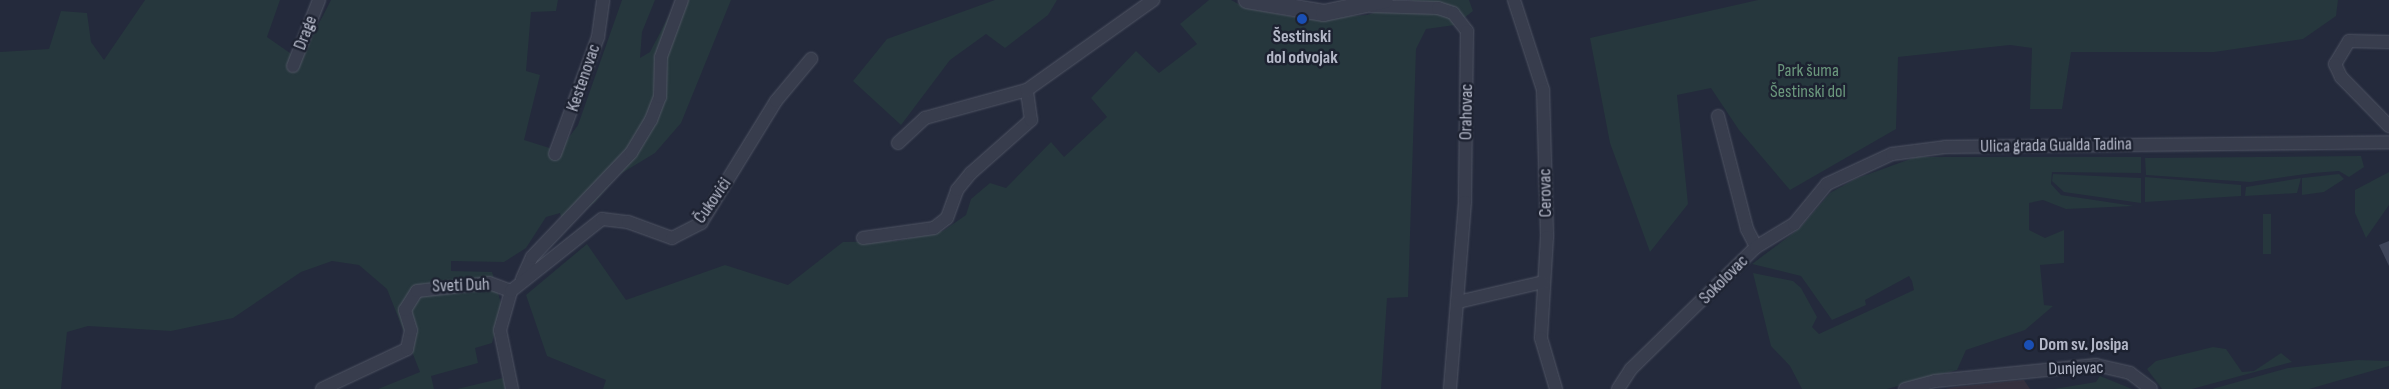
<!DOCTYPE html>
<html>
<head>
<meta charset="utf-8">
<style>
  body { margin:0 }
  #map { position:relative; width:2389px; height:389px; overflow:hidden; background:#242a3c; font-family:"Sofia Sans Condensed",sans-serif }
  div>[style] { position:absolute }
  .medical>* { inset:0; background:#34303e }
  .green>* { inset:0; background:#26373d; transform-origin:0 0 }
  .building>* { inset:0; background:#3e4559 }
  .roads { filter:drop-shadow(0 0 1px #505564) drop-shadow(0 0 1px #505564) }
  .minor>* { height:12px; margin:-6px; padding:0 6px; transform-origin:6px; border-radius:6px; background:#383d4d }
  .tertiary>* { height:16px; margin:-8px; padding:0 8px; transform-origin:8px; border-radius:8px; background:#383d4d }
  .dots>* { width:14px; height:14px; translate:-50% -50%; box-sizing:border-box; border:2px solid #1d2231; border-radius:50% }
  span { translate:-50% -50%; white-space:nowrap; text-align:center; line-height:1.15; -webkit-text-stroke:5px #1d2231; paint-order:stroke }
  .street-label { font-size:18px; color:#b4b8c8 }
  .poi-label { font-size:18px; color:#b4b8c8; font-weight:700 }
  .left { translate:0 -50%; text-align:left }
  .park-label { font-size:18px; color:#6b987d }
</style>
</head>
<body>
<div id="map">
  <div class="medical">
    <i style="clip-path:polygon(2024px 380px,2030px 389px,1945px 389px,1955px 387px)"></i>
  </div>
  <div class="green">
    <i style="clip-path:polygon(145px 0,280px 0,267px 37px,300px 60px,331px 0,558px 0,556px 11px,531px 12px,526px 71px,540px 75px,524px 140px,559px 151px,578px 125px,622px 0,655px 0,642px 32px,640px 58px,650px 52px,677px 0,731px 0,681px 123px,655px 153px,617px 176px,595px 202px,564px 227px,560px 213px,546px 217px,526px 248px,504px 262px,451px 261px,451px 271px,492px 272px,502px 307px,492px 343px,475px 348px,478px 363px,431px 376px,434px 389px,378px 389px,420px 372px,387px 289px,359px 265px,332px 261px,301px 272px,233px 318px,171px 331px,88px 326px,67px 332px,61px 389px,0 389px,0 52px,49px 49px,61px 11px,87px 13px,91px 42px,104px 60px)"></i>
    <i style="clip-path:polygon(995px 0,1057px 0,1048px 15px,1005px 48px,986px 34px,950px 60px,901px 125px,853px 81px,887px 39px)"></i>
    <i style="clip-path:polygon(1209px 0,1231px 0,1246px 8px,1305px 19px,1367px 15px,1413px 0,1469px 0,1473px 11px,1455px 25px,1426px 29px,1416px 49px,1408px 297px,1387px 298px,1381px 389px,603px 389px,606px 380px,547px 356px,526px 295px,587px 244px,626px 300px,725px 265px,788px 285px,843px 242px,897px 241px,943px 231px,966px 215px,971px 199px,990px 183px,1006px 188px,1051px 142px,1064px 157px,1107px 117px,1091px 98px,1136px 51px,1159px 73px,1197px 44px,1180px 24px)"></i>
    <i style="clip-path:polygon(1758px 0,2338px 0,2336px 16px,2303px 39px,2214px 52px,2071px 52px,2062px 109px,2030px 109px,2032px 48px,2010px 45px,1898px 57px,1896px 129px,1790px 190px,1739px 130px,1711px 88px,1677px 95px,1688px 204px,1650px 252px,1610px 143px,1590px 38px)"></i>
    <i style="clip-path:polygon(2361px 156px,2364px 167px,2349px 177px,2339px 171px,2313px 173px,2250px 182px,2146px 175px,2145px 158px)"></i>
    <i style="clip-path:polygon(1916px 157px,2141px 157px,2141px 173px,2052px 172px,2051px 184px,2061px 195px,2134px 206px,2066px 209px,2043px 200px,2029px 203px,2029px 230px,2045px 238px,2064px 230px,2064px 263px,2040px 265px,2044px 305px,2053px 306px,2025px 330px,1966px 350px,1957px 370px,1887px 389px,1802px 389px,1790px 366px,1771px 346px,1753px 273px,1793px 281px,1801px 288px,1817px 317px,1812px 327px,1819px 334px,1914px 290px,1912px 281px,1909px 276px,1865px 300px,1866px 305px,1832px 320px,1801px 276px,1752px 264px,1800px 228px,1830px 193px,1855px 179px)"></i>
    <i style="clip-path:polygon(2389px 172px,2389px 205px,2366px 238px,2355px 213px,2355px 190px)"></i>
    <i style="clip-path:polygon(2053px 174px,2141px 178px,2141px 203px,2064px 192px,2052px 181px)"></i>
    <i style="clip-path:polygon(2339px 174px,2344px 179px,2324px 192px,2302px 195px,2302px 178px)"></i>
    <i style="clip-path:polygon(2145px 177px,2241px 185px,2241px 196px,2145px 202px)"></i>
    <i style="clip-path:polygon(2301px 178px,2297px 193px,2245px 196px,2246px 187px)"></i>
    <i style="left:2263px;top:214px;width:8px;height:40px"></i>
    <i style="clip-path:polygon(2213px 347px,2226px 349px,2242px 372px,2254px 371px,2281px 353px,2292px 362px,2192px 389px,2162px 389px,2147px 369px,2156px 361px)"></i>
    <i style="clip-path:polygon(2358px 360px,2389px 361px,2389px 366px,2309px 389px,2212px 389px,2288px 368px)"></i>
    <i style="clip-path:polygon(2100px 376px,2132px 389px,2054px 389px,2096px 382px)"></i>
    <i style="clip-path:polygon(503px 378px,506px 389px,457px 389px)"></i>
  </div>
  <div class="building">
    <i style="clip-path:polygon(2389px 241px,2389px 266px,2379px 245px)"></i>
  </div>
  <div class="roads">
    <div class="minor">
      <i style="left:1514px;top:0;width:95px;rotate:72.1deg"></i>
      <i style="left:1543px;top:90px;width:147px;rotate:88.4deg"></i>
      <i style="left:1547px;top:237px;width:101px;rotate:93.4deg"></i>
      <i style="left:1541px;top:338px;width:53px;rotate:73.6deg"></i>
      <i style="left:1372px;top:6px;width:66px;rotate:1.7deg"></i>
      <i style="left:1438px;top:8px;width:16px;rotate:18deg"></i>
      <i style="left:1453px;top:13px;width:23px;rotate:52deg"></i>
      <i style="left:1467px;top:31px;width:171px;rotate:90.7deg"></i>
      <i style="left:1465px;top:202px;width:188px;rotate:94.6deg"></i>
      <i style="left:2389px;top:42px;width:40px;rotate:-178.6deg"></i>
      <i style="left:2349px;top:41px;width:27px;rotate:121deg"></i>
      <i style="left:2335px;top:64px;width:14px;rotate:65deg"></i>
      <i style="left:2341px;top:77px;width:69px;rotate:45.6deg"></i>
      <i style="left:293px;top:66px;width:71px;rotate:-68.5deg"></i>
      <i style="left:1718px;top:116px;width:117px;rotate:75.6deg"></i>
      <i style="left:1747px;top:229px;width:20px;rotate:63deg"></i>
      <i style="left:898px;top:143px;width:37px;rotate:-43deg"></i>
      <i style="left:925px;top:118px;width:106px;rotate:-15.4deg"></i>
      <i style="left:555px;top:154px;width:125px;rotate:-69.8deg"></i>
      <i style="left:598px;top:37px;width:37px;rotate:-82deg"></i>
      <i style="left:863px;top:238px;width:72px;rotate:-8deg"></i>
      <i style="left:934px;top:228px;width:16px;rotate:-38deg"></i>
      <i style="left:947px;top:218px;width:30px;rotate:-70deg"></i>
      <i style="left:957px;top:190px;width:22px;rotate:-51deg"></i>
      <i style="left:971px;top:173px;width:80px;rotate:-41.5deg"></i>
      <i style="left:1031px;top:120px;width:30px;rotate:-98deg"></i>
      <i style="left:1027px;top:90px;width:155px;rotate:-35.5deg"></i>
      <i style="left:522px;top:279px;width:24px;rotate:-66deg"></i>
      <i style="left:532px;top:257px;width:144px;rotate:-46.4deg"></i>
      <i style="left:631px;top:153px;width:39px;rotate:-59deg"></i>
      <i style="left:651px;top:120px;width:25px;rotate:-69deg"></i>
      <i style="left:660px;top:97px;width:40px;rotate:-88.6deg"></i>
      <i style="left:661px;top:57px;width:61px;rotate:-69.8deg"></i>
      <i style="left:1458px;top:302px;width:87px;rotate:-13.2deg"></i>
      <i style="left:322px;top:389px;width:94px;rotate:-25.2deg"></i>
      <i style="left:407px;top:349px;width:19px;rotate:-78deg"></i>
      <i style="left:411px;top:330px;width:21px;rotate:-107deg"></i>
      <i style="left:405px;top:310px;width:22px;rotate:-58deg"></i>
      <i style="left:417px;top:291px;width:72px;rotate:-6.3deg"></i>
      <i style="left:489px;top:283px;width:23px;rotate:20deg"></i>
      <i style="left:512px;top:389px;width:60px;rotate:-101.5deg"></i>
      <i style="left:500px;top:330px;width:41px;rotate:-74.2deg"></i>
      <i style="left:511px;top:291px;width:116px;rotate:-38.4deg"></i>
      <i style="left:602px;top:219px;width:26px;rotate:7deg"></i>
      <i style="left:628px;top:222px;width:47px;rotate:20deg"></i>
      <i style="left:672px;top:238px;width:33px;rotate:-27deg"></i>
      <i style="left:701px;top:223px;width:143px;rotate:-58.4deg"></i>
      <i style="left:776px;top:101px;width:55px;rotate:-50.2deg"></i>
      <i style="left:1618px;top:389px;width:24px;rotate:-57deg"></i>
      <i style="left:1631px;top:369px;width:175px;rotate:-44.3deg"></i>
      <i style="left:1756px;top:247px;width:44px;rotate:-31.2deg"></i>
      <i style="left:1794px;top:224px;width:52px;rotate:-50.5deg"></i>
      <i style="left:1827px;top:184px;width:72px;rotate:-24.8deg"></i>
      <i style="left:1892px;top:154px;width:53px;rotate:-7.5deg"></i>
      <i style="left:1945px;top:147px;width:444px;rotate:-0.6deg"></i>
      <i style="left:1905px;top:389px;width:31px;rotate:-15deg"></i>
      <i style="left:1935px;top:381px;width:162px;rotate:-5.7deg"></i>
      <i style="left:2096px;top:365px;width:35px;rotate:13deg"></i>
      <i style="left:2130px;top:373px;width:26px;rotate:37deg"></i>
    </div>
    <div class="tertiary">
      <i style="left:1247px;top:0;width:78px;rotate:9.6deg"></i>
      <i style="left:1324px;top:13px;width:62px;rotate:-12deg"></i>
    </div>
  </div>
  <div class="dots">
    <i style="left:1302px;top:19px;background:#1a4fb4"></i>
    <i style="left:2029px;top:345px;background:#1a4fb4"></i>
  </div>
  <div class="street-label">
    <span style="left:306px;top:33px;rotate:-69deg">Drage</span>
    <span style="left:584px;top:78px;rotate:-71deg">Kestenovac</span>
    <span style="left:1467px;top:112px;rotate:-89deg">Orahovac</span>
    <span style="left:2056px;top:146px;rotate:-1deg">Ulica grada Gualda Tadina</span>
    <span style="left:1546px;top:193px;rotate:-91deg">Cerovac</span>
    <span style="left:713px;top:201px;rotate:-55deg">Čukovići</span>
    <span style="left:1724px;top:280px;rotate:-45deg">Sokolovac</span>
    <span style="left:461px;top:286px;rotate:-2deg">Sveti Duh</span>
    <span style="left:2076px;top:369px;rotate:-2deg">Dunjevac</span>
  </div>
  <div class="poi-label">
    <span style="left:1302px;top:48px">Šestinski<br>dol odvojak</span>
    <span class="left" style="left:2039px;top:345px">Dom sv. Josipa</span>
  </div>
  <div class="park-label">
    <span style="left:1808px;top:82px">Park šuma<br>Šestinski dol</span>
  </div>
</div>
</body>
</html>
